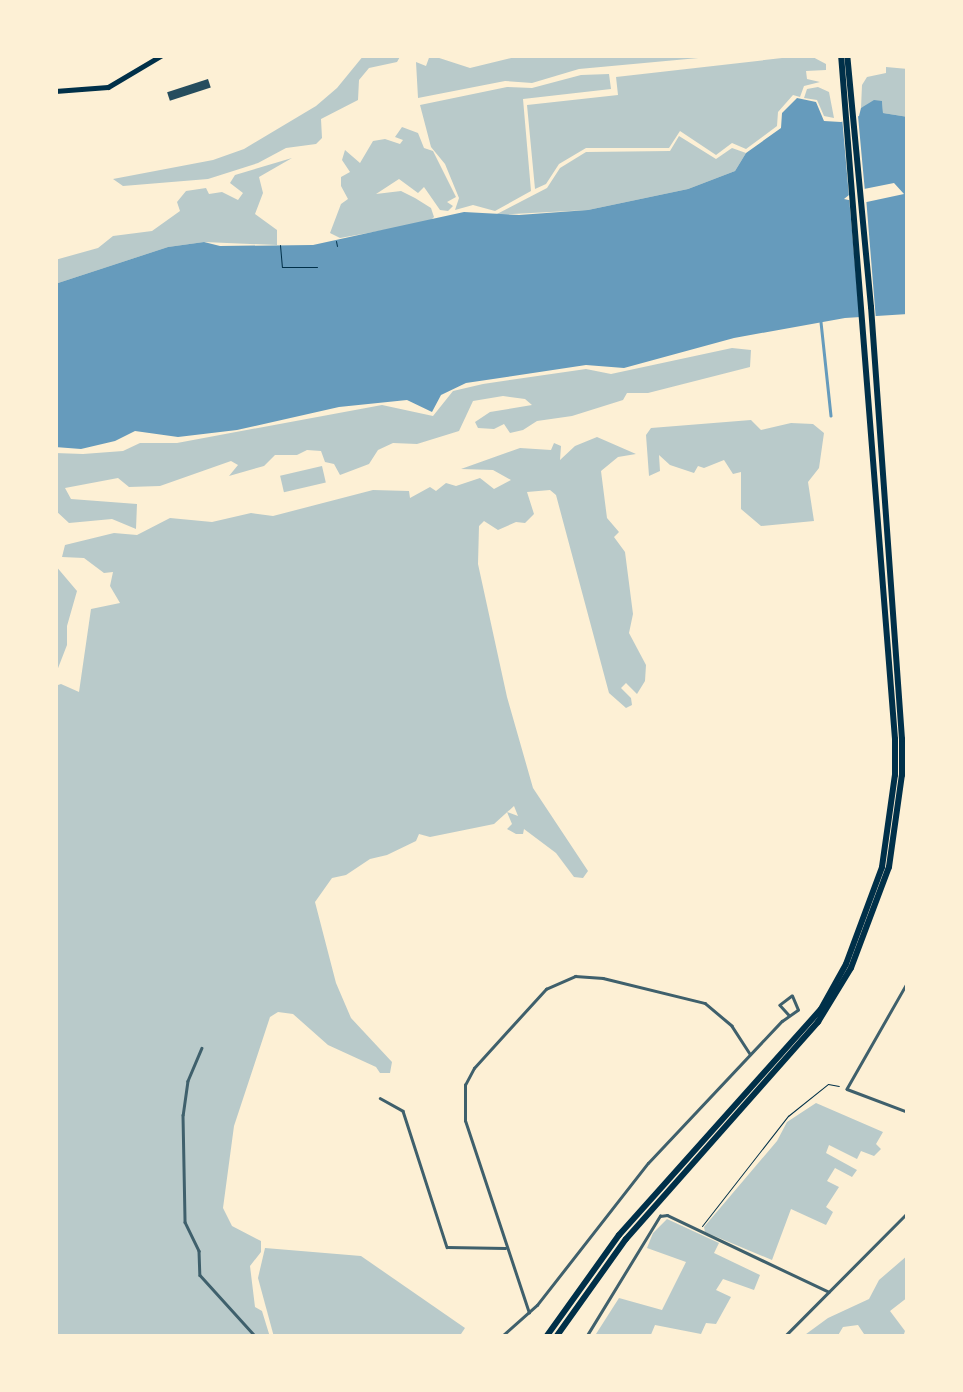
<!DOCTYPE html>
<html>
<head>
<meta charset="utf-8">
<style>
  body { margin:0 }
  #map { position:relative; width:963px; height:1392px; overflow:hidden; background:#fdf0d5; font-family:Commissioner,sans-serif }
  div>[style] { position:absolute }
  .green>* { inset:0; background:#b9caca; transform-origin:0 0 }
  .water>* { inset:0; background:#669bbc }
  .pier>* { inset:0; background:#fdf0d5 }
  .stream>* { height:2.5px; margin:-1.25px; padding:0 1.25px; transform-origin:1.25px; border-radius:1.25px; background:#669bbc }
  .building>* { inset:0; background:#264d5e; transform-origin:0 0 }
  .path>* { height:1px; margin:-0.5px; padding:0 0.5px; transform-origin:0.5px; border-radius:0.5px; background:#003049 }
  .minor>* { height:2.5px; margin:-1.25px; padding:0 1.25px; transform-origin:1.25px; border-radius:1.25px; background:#3f606c }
  .secondary>* { height:5px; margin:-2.5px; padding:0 2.5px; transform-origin:2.5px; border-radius:2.5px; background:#003049 }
  .trunk>* { height:6px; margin:-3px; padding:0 3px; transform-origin:3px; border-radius:3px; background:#003049 }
  span { translate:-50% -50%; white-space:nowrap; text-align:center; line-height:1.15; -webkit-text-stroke:10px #fdf0d5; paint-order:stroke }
  .frame { position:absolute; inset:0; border:58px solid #fdf0d5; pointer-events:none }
</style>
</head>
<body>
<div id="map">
  <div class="green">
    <i style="clip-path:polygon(364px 55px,401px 55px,397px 62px,369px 68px,359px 80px,358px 100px,321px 119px,322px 138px,316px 144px,286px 148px,258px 163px,208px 179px,123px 186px,113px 179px,213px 160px,244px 149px,316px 106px,337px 88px)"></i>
    <i style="clip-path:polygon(430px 55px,470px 68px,524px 55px,731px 55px,579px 69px,532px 83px,505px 81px,418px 98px,416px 62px,426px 66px)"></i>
    <i style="clip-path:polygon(809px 55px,826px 64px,826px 70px,806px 71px,807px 79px,820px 82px,804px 86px,800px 97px,793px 95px,778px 112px,777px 126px,746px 149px,732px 143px,716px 155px,680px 131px,669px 148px,586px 148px,559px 164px,546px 184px,535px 189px,527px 105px,618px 95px,616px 77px)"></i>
    <i style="clip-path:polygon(886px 67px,908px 69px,908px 117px,883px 113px,882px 101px,861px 108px,862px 85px,867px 77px,886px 73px)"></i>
    <i style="clip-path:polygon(609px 74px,611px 89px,523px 99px,531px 191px,495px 211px,473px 205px,455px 210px,459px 198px,445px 164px,431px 147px,420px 105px,507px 87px,532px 88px,581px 75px)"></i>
    <i style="clip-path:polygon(818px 87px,829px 92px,834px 118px,824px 116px,817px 100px,804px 98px,807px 89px)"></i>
    <i style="clip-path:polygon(402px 127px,418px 133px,424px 148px,433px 151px,456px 197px,447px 202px,453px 206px,448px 211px,440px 210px,424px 187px,418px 193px,399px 179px,376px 194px,401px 191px,415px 198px,431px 208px,434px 217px,429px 222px,340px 238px,330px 233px,341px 204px,348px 199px,341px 186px,341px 177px,350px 172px,342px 160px,345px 150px,360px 163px,373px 141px,385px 139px,400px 144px,403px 140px,395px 137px)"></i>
    <i style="clip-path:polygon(679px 136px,716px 159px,732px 148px,746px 153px,735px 171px,688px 189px,588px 210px,495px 215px,547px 188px,560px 168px,586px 152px,670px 151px)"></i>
    <i style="clip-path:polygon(292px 158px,259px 177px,263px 193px,255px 214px,277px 230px,277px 245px,204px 242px,168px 247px,55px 284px,55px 260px,98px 248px,113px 236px,152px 231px,180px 211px,177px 202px,186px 191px,206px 188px,209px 194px,222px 192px,238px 200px,243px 193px,230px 183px,235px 175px)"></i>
    <i style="clip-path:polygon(732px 348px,751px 350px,750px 367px,648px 393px,627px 393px,623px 400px,572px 416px,537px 421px,523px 430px,510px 433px,504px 424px,494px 429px,478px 428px,475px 422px,490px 412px,532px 405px,525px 399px,503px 396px,473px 401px,459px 431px,417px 444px,393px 443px,378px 450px,369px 464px,340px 475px,334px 464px,325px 462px,321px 451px,307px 450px,297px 455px,275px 455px,264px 466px,229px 476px,238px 465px,231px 461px,160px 486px,129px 487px,118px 478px,65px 488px,71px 499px,137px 504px,136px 529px,112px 519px,69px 523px,55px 510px,55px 453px,83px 454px,123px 451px,140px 443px,177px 443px,382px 405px,433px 416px,453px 391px,483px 384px,586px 369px,611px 374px)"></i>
    <i style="clip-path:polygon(751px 420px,761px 430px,791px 423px,813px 424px,824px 433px,819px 468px,808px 482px,814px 521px,761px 526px,741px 509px,741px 472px,733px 474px,724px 460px,704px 468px,698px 466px,694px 473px,670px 465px,659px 455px,660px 471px,649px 476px,646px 435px,651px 428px)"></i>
    <i style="clip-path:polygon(597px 437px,636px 454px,618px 457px,601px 471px,607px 518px,619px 532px,614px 537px,625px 552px,633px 614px,629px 633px,646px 665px,645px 681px,637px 694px,626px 683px,621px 688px,631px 698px,632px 705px,626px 708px,609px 693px,556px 495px,550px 490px,527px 492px,534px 514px,525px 523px,516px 522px,498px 530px,484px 521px,479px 526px,478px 564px,507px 697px,533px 788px,588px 871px,583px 878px,574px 877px,556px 853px,524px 829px,523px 834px,516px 834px,507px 829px,512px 824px,507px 812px,518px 816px,514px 806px,494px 824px,430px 837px,419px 834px,416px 841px,387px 855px,370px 859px,346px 875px,332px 878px,315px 902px,336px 983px,351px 1018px,392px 1062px,390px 1073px,380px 1073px,376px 1067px,328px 1045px,293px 1014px,278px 1012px,270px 1017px,234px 1126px,223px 1208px,232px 1226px,261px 1241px,261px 1252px,250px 1266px,255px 1307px,262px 1311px,270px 1337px,55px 1337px,55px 686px,61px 684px,79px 692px,91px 609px,120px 603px,110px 586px,113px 572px,104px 573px,84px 558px,62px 557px,65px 545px,114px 533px,137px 535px,170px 518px,212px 522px,251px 513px,273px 516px,373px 490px,409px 491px,410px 498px,430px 487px,436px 491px,446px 483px,456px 486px,480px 478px,494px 489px,511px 480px,493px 470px,461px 469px,520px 448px,551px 450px,554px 443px,561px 446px,560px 460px,575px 446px)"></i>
    <i style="left:322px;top:466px;width:17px;height:43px;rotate:77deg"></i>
    <i style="clip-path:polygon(55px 565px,77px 591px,67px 626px,67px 645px,55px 676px)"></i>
    <i style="clip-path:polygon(816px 1103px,883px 1132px,876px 1144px,881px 1149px,874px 1156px,861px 1151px,857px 1159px,829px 1145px,826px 1153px,857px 1170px,852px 1177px,835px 1168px,827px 1181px,839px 1187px,826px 1207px,833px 1212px,826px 1225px,791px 1209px,772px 1260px,705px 1232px,704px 1227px,777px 1141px,787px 1122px)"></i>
    <i style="clip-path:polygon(667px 1219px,719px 1243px,714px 1253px,760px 1275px,754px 1290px,723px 1279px,716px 1290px,731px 1297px,716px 1324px,706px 1323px,701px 1334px,655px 1325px,650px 1337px,596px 1334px,619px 1298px,662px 1310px,686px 1262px,647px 1248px,653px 1233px)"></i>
    <i style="clip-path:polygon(908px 1243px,908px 1297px,890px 1311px,905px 1331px,903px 1337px,866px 1337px,858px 1325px,843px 1327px,837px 1337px,802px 1337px,828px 1318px,869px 1299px,879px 1280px,908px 1255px)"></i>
    <i style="clip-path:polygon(265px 1248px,361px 1256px,465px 1328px,459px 1337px,274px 1337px,258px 1278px)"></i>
  </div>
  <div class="water">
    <i style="clip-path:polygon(evenodd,797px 98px,816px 102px,824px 121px,841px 122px,859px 116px,861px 108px,874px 100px,882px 101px,883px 113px,908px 117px,908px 314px,845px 318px,734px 338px,624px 368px,586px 365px,466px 383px,441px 395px,432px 412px,407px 400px,339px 407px,237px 430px,178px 437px,135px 431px,115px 441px,81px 449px,55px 447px,55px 284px,168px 247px,204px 242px,220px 246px,313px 245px,464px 212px,519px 215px,588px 210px,688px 189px,735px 171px,746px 153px,781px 128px,782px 113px,797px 98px,894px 183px,904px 194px,862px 203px,844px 199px,854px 191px,894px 183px)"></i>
  </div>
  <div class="pier">
    <i style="clip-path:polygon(857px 105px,865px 192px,850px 198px,866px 197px,876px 320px,860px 322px,842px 117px,855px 112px)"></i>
  </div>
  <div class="stream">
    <i style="left:821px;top:322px;width:94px;rotate:83.9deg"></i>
  </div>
  <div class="building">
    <i style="left:208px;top:79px;width:9px;height:43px;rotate:72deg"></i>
  </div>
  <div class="path">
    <i style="left:336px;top:241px;width:5px;rotate:79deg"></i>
    <i style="left:280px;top:245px;width:22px;rotate:85deg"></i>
    <i style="left:282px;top:267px;width:35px"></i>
    <i style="left:702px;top:1226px;width:140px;rotate:-52deg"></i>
    <i style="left:788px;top:1116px;width:51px;rotate:-38.7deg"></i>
    <i style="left:828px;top:1084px;width:11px;rotate:10deg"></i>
  </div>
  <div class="minor">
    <i style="left:908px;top:982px;width:123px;rotate:119.7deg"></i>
    <i style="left:847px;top:1089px;width:65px;rotate:20.7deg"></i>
    <i style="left:202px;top:1048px;width:36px;rotate:113deg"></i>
    <i style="left:188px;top:1081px;width:34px;rotate:98deg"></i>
    <i style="left:183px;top:1115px;width:107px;rotate:88.9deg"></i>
    <i style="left:185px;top:1222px;width:32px;rotate:64deg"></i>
    <i style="left:199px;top:1251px;width:24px;rotate:88deg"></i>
    <i style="left:200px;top:1275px;width:84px;rotate:47.9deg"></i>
    <i style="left:380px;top:1098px;width:26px;rotate:29deg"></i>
    <i style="left:403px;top:1111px;width:143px;rotate:72.1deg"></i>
    <i style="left:447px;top:1247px;width:58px;rotate:1deg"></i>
    <i style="left:529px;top:1313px;width:202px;rotate:-108.4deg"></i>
    <i style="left:465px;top:1121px;width:36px;rotate:-90deg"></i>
    <i style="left:465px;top:1085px;width:19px;rotate:-62deg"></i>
    <i style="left:474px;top:1068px;width:107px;rotate:-47.7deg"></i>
    <i style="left:546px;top:989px;width:32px;rotate:-24deg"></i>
    <i style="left:575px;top:976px;width:28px;rotate:4deg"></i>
    <i style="left:603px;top:978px;width:105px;rotate:13.8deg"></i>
    <i style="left:705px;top:1003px;width:35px;rotate:40deg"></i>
    <i style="left:732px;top:1026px;width:33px;rotate:57deg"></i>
    <i style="left:501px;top:1337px;width:48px;rotate:-41.6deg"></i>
    <i style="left:537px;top:1305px;width:180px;rotate:-52deg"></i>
    <i style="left:648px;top:1163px;width:195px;rotate:-46.7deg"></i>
    <i style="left:782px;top:1021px;width:19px;rotate:-35deg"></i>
    <i style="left:798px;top:1010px;width:15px;rotate:-113deg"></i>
    <i style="left:792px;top:996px;width:15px;rotate:143deg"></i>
    <i style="left:780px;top:1005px;width:13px;rotate:48deg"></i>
    <i style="left:586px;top:1337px;width:142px;rotate:-58.6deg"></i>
    <i style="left:660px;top:1216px;width:7px;rotate:-8deg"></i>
    <i style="left:667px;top:1215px;width:179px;rotate:25.4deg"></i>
    <i style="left:784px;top:1337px;width:176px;rotate:-45.2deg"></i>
    <i style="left:907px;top:1337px;width:3px;rotate:-72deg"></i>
  </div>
  <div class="secondary">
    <i style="left:55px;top:91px;width:53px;rotate:-4.3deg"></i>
    <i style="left:108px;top:87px;width:63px;rotate:-30.7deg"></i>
  </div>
  <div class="trunk">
    <i style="left:546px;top:1337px;width:125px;rotate:-54.4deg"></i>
    <i style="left:619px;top:1235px;width:303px;rotate:-48.2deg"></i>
    <i style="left:821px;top:1009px;width:51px;rotate:-60.9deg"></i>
    <i style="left:846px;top:964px;width:103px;rotate:-69.6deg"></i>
    <i style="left:882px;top:867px;width:93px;rotate:-82deg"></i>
    <i style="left:895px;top:775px;width:36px;rotate:-90deg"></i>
    <i style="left:895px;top:739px;width:686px;rotate:-94.51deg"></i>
    <i style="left:556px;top:1337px;width:120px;rotate:-54.5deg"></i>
    <i style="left:626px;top:1239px;width:290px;rotate:-48.5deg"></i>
    <i style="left:818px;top:1022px;width:63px;rotate:-58.6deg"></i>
    <i style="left:851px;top:968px;width:108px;rotate:-69.4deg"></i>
    <i style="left:889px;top:867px;width:93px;rotate:-82deg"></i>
    <i style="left:902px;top:775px;width:36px;rotate:-90deg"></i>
    <i style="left:902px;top:739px;width:433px;rotate:-94.1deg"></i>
    <i style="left:871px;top:307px;width:253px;rotate:-95.4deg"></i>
  </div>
  <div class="frame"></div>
</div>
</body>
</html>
